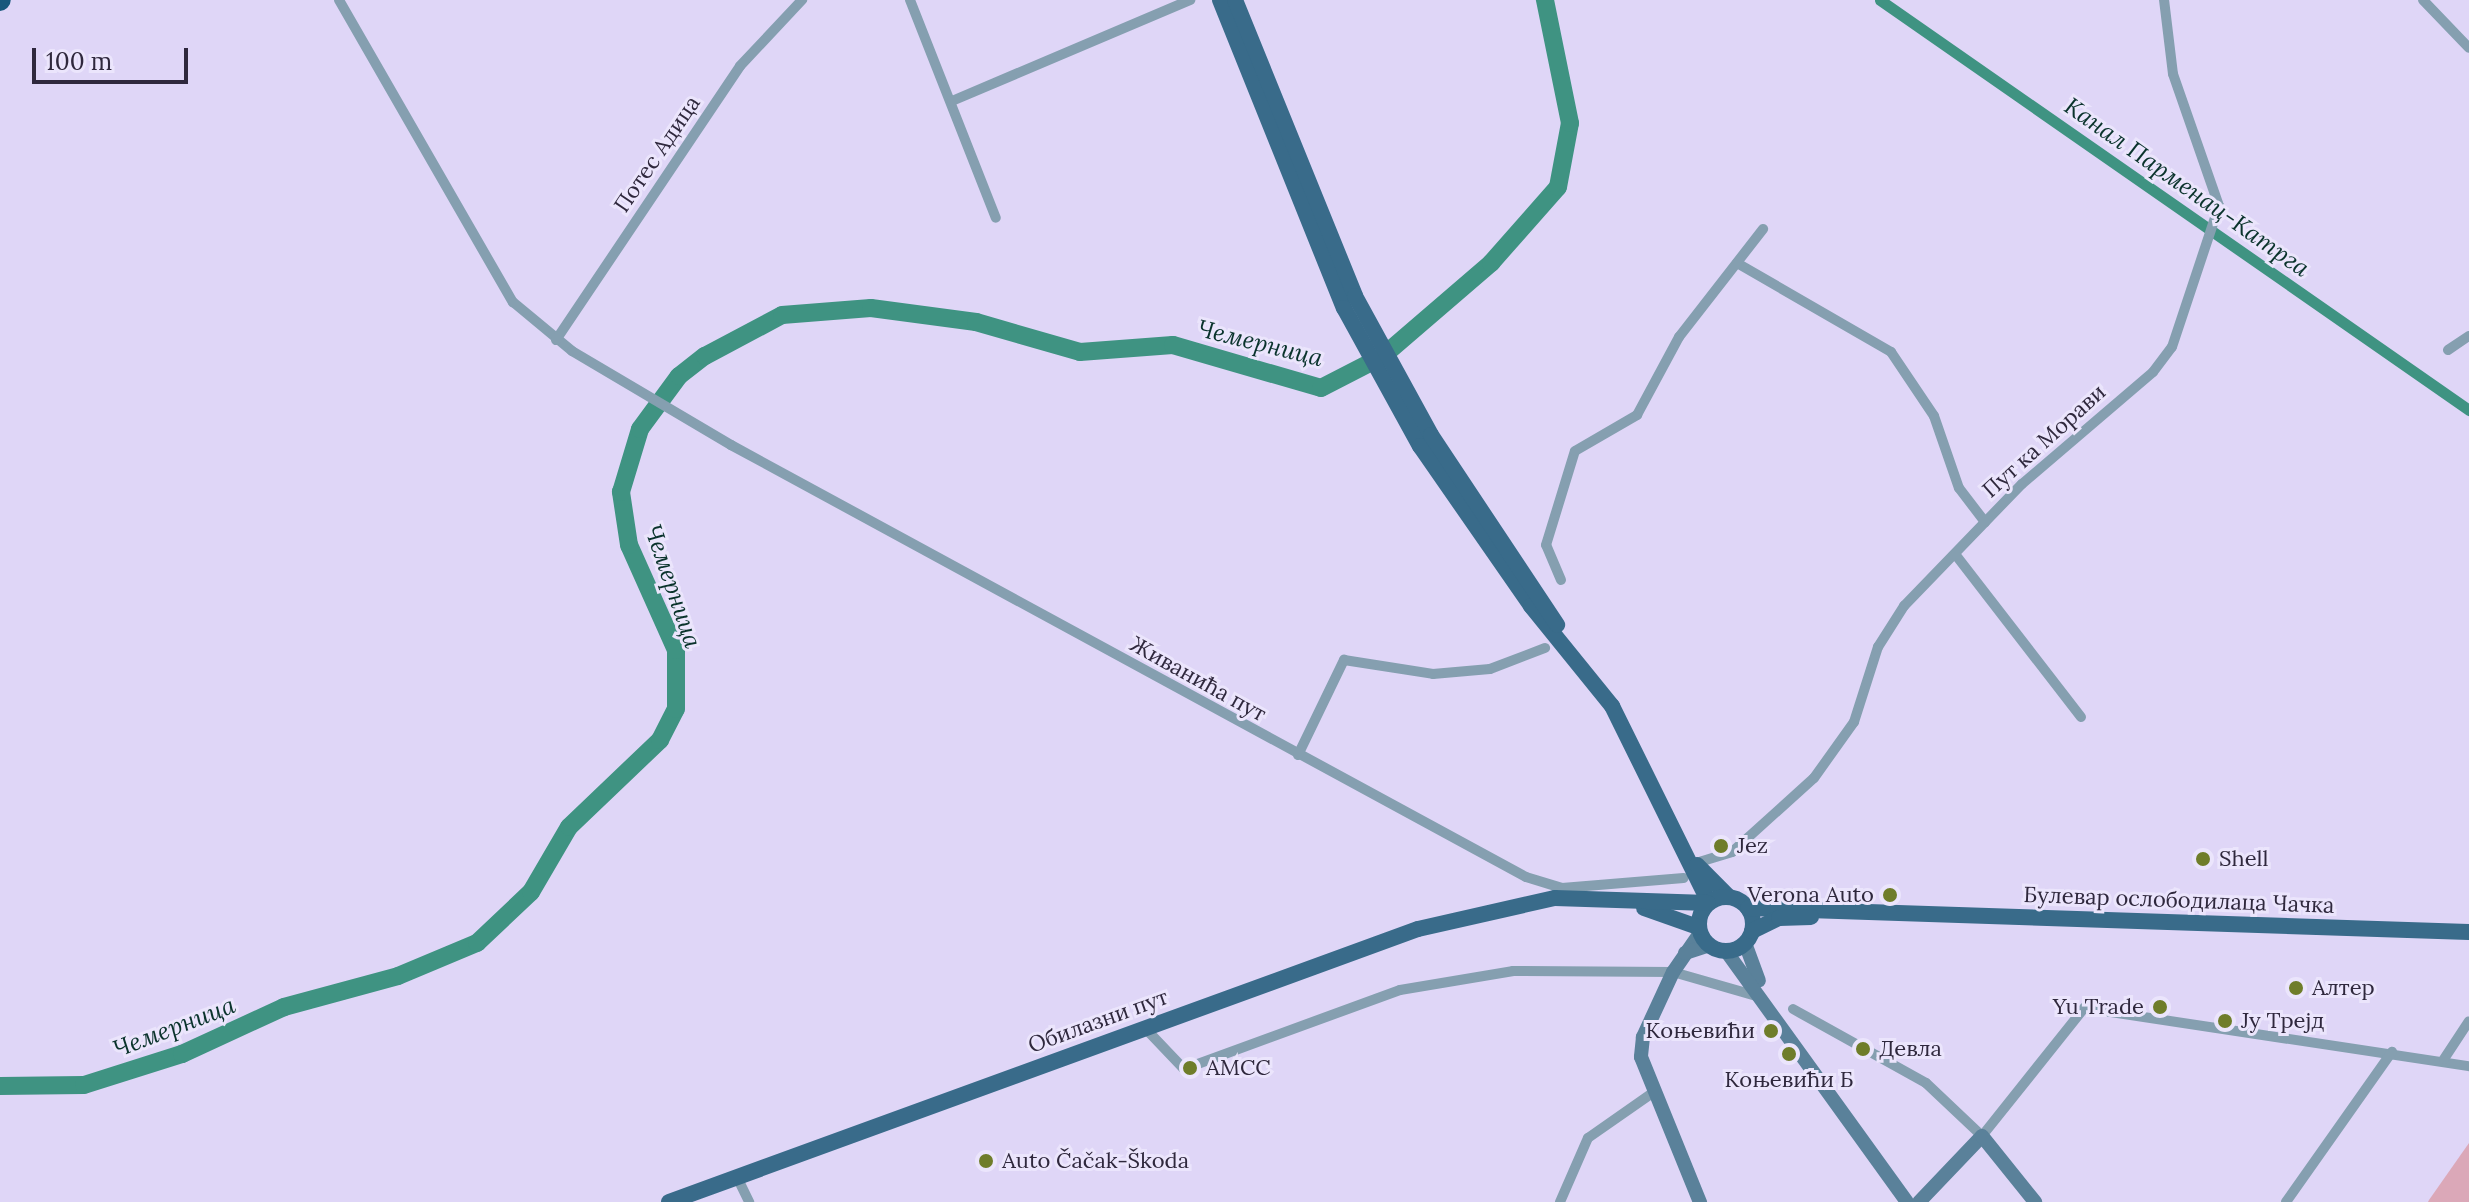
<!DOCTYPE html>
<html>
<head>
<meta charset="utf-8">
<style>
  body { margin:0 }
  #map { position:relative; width:2469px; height:1202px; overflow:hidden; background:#dfd6f7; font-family:Lora,serif }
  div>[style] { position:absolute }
  .green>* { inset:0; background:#dba8b8 }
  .canal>* { height:11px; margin:-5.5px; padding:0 5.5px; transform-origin:5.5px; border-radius:5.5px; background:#3f9382 }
  .river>* { height:18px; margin:-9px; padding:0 9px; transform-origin:9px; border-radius:9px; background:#3f9382 }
  .street>* { height:10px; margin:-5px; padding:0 5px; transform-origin:5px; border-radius:5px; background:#859fb0 }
  .secondary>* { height:14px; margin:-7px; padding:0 7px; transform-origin:7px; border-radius:7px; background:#5a819a }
  .primary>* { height:16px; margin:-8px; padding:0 8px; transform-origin:8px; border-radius:8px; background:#396b8a }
  .primary>.ring { margin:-8px; padding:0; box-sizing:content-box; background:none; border:16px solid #396b8a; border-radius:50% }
  .highway>* { height:20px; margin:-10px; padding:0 10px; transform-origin:10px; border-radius:10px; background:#17587c }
  .dots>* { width:22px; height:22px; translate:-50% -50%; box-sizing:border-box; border:4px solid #ebe5fc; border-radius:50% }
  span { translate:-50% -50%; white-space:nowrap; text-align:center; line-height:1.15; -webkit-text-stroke:6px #ebe5fc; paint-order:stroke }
  .street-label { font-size:22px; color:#2f283d }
  .poi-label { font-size:22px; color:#2f283d }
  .left { translate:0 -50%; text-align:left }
  .right { translate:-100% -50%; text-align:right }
  .water-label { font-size:24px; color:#0a332c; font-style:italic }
  .scale { position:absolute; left:32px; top:48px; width:156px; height:36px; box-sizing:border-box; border:4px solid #2f283d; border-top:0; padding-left:10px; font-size:24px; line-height:28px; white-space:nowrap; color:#2f283d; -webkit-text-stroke:6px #ebe5fc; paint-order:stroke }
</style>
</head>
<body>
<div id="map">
  <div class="green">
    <i style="clip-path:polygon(2469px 1143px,2469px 1202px,2428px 1202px,2429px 1200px)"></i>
  </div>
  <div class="canal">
    <i style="left:1880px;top:0;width:718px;rotate:34.84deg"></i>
  </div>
  <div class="river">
    <i style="left:0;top:1086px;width:84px;rotate:-0.7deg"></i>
    <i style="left:84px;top:1085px;width:103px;rotate:-17.6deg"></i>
    <i style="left:182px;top:1054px;width:112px;rotate:-24.7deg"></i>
    <i style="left:284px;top:1007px;width:118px;rotate:-15.2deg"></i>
    <i style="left:398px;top:976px;width:86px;rotate:-22.7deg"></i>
    <i style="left:477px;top:943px;width:74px;rotate:-43.4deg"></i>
    <i style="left:531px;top:892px;width:75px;rotate:-59.7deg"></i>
    <i style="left:569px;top:827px;width:126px;rotate:-43.7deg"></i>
    <i style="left:660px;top:740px;width:35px;rotate:-63deg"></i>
    <i style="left:676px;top:709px;width:59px;rotate:-90deg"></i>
    <i style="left:676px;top:650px;width:115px;rotate:-114.1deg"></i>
    <i style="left:629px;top:545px;width:54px;rotate:-98.6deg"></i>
    <i style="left:621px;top:492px;width:66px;rotate:-73.2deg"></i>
    <i style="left:640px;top:429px;width:66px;rotate:-53.7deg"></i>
    <i style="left:679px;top:376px;width:33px;rotate:-38deg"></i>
    <i style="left:705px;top:356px;width:87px;rotate:-28deg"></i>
    <i style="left:782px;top:315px;width:89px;rotate:-4.5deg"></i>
    <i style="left:871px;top:308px;width:106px;rotate:7.6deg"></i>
    <i style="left:976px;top:322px;width:108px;rotate:16.1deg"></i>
    <i style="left:1080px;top:352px;width:93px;rotate:-4.3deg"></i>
    <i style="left:1173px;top:345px;width:154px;rotate:16.2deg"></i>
    <i style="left:1321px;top:388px;width:70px;rotate:-27.3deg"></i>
    <i style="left:1383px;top:356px;width:143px;rotate:-40.7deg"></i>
    <i style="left:1491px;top:263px;width:101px;rotate:-48.6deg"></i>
    <i style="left:1558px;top:187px;width:65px;rotate:-79.4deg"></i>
    <i style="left:1570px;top:123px;width:126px;rotate:-101.5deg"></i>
  </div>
  <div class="street">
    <i style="left:339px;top:0;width:349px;rotate:60.1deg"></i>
    <i style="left:513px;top:302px;width:77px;rotate:39.7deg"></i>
    <i style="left:572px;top:351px;width:185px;rotate:30.6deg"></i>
    <i style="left:731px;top:445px;width:905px;rotate:28.52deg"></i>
    <i style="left:1526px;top:877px;width:38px;rotate:17deg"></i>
    <i style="left:1562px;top:888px;width:122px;rotate:-4.7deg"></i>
    <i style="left:910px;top:0;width:234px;rotate:68.5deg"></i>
    <i style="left:2423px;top:0;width:66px;rotate:46.2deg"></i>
    <i style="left:952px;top:101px;width:259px;rotate:-23deg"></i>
    <i style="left:1737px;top:263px;width:178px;rotate:30deg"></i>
    <i style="left:1891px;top:352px;width:77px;rotate:56.1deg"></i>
    <i style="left:1934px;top:416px;width:76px;rotate:70.9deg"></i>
    <i style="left:1959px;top:488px;width:43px;rotate:52.6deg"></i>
    <i style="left:556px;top:340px;width:330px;rotate:-56.1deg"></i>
    <i style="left:740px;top:66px;width:91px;rotate:-46.8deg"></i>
    <i style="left:2448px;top:350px;width:25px;rotate:-34deg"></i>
    <i style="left:1955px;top:554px;width:206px;rotate:52.3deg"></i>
    <i style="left:1561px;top:580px;width:38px;rotate:-113deg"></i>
    <i style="left:1546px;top:545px;width:98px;rotate:-72.9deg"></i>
    <i style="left:1575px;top:451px;width:72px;rotate:-30.1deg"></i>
    <i style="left:1637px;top:415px;width:89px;rotate:-61.7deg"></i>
    <i style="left:1679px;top:337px;width:137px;rotate:-52.1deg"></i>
    <i style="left:1298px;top:755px;width:106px;rotate:-64.2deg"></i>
    <i style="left:1344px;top:660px;width:90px;rotate:8.9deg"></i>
    <i style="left:1433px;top:674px;width:57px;rotate:-5deg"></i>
    <i style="left:1490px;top:669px;width:59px;rotate:-20.9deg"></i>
    <i style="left:1696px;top:863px;width:38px;rotate:-17deg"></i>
    <i style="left:1732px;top:852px;width:110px;rotate:-42.1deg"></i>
    <i style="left:1814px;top:778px;width:69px;rotate:-54.5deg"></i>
    <i style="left:1854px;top:722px;width:79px;rotate:-72.3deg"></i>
    <i style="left:1878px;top:647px;width:49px;rotate:-57.6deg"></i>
    <i style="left:1904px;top:606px;width:170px;rotate:-46deg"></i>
    <i style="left:2022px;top:484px;width:172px;rotate:-40.5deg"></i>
    <i style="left:2153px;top:372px;width:31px;rotate:-53deg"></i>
    <i style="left:2172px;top:347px;width:149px;rotate:-71.6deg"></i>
    <i style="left:2219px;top:206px;width:140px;rotate:-109.2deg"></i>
    <i style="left:2173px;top:74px;width:75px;rotate:-96.9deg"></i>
    <i style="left:1793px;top:1009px;width:152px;rotate:29.1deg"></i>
    <i style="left:1926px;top:1083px;width:77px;rotate:43.4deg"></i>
    <i style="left:1982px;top:1136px;width:164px;rotate:-51.4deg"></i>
    <i style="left:2084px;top:1008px;width:389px;rotate:8.6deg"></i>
    <i style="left:1144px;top:1027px;width:58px;rotate:46.4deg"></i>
    <i style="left:1184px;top:1069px;width:230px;rotate:-20.1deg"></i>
    <i style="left:1400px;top:990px;width:115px;rotate:-9.5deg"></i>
    <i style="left:1513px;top:971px;width:160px;rotate:0.4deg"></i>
    <i style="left:1673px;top:972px;width:91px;rotate:16deg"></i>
    <i style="left:2444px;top:1059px;width:45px;rotate:-56.7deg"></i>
    <i style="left:737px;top:1177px;width:28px;rotate:64deg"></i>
    <i style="left:1560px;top:1202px;width:70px;rotate:-66.4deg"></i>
    <i style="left:1588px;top:1138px;width:77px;rotate:-34.9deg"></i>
    <i style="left:2286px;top:1202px;width:184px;rotate:-54.8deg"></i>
  </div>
  <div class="secondary">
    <i style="left:1700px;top:933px;width:47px;rotate:124.7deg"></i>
    <i style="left:1673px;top:972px;width:72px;rotate:114.8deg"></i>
    <i style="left:1643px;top:1037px;width:20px;rotate:96deg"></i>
    <i style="left:1641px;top:1057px;width:157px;rotate:67.9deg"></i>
    <i style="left:1745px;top:943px;width:40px;rotate:69.8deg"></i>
    <i style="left:1726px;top:951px;width:309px;rotate:54.2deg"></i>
    <i style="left:1685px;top:953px;width:25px;rotate:-18deg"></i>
    <i style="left:1919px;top:1202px;width:91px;rotate:-46.3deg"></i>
    <i style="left:1982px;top:1136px;width:85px;rotate:51.2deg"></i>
  </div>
  <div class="primary">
    <i style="left:1220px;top:0;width:332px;rotate:68.1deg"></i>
    <i style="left:1344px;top:308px;width:158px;rotate:61.2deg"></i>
    <i style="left:1420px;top:446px;width:195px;rotate:55.2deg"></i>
    <i style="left:1531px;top:606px;width:129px;rotate:51deg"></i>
    <i style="left:1612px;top:706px;width:219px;rotate:63.7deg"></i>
    <i style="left:1235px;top:0;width:319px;rotate:67.9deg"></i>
    <i style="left:1355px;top:296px;width:158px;rotate:61.3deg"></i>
    <i style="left:1431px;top:435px;width:228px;rotate:56.4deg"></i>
    <i style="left:1697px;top:865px;width:45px;rotate:45deg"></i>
    <i class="ring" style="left:1699px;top:897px;width:38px;height:38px"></i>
    <i style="left:1644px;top:908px;width:57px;rotate:19.4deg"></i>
    <i style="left:1748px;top:908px;width:721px;rotate:1.91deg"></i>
    <i style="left:1752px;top:931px;width:30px;rotate:-26deg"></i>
    <i style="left:1779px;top:918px;width:32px;rotate:-2deg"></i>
    <i style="left:669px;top:1202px;width:797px;rotate:-20.03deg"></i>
    <i style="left:1418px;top:929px;width:140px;rotate:-12.8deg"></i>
    <i style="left:1555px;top:898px;width:153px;rotate:1.9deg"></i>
  </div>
  <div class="highway">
    <i style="left:0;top:1px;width:1px;rotate:-45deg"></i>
  </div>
  <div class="dots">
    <i style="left:1721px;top:846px;background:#6f7d2a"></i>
    <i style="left:2203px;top:859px;background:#6f7d2a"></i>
    <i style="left:1890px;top:895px;background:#6f7d2a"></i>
    <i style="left:2296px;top:988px;background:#6f7d2a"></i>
    <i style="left:2160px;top:1007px;background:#6f7d2a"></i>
    <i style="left:2225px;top:1021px;background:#6f7d2a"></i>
    <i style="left:1771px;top:1031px;background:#6f7d2a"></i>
    <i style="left:1863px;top:1049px;background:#6f7d2a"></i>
    <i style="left:1789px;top:1054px;background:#6f7d2a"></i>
    <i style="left:1190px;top:1068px;background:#6f7d2a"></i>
    <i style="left:986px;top:1161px;background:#6f7d2a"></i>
  </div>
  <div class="street-label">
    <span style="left:657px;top:154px;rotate:-56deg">Потес Адица</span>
    <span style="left:2044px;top:441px;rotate:-42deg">Пут ка Морави</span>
    <span style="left:1198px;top:679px;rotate:29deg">Живанића пут</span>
    <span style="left:2179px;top:900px;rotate:2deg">Булевар ослободилаца Чачка</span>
    <span style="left:1098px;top:1021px;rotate:-20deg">Обилазни пут</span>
  </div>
  <div class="poi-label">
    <span class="left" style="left:1737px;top:846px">Jez</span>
    <span class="left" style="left:2219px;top:859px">Shell</span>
    <span class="right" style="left:1874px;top:895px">Verona Auto</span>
    <span class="left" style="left:2312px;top:988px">Алтер</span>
    <span class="right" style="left:2144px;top:1007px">Yu Trade</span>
    <span class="left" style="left:2241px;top:1021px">Ју Трејд</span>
    <span class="right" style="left:1755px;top:1031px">Коњевићи</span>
    <span class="left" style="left:1879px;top:1049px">Девла</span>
    <span class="left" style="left:1206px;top:1068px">АМСС</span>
    <span style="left:1789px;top:1080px">Коњевићи Б</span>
    <span class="left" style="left:1002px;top:1161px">Auto Čačak-Škoda</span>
  </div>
  <div class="water-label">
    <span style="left:2187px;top:187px;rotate:35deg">Канал Парменац-Катрга</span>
    <span style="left:1260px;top:343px;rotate:14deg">Чемерница</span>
    <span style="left:673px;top:586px;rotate:71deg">Чемерница</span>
    <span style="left:174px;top:1027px;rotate:-21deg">Чемерница</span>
  </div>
  <div class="scale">100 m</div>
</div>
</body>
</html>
